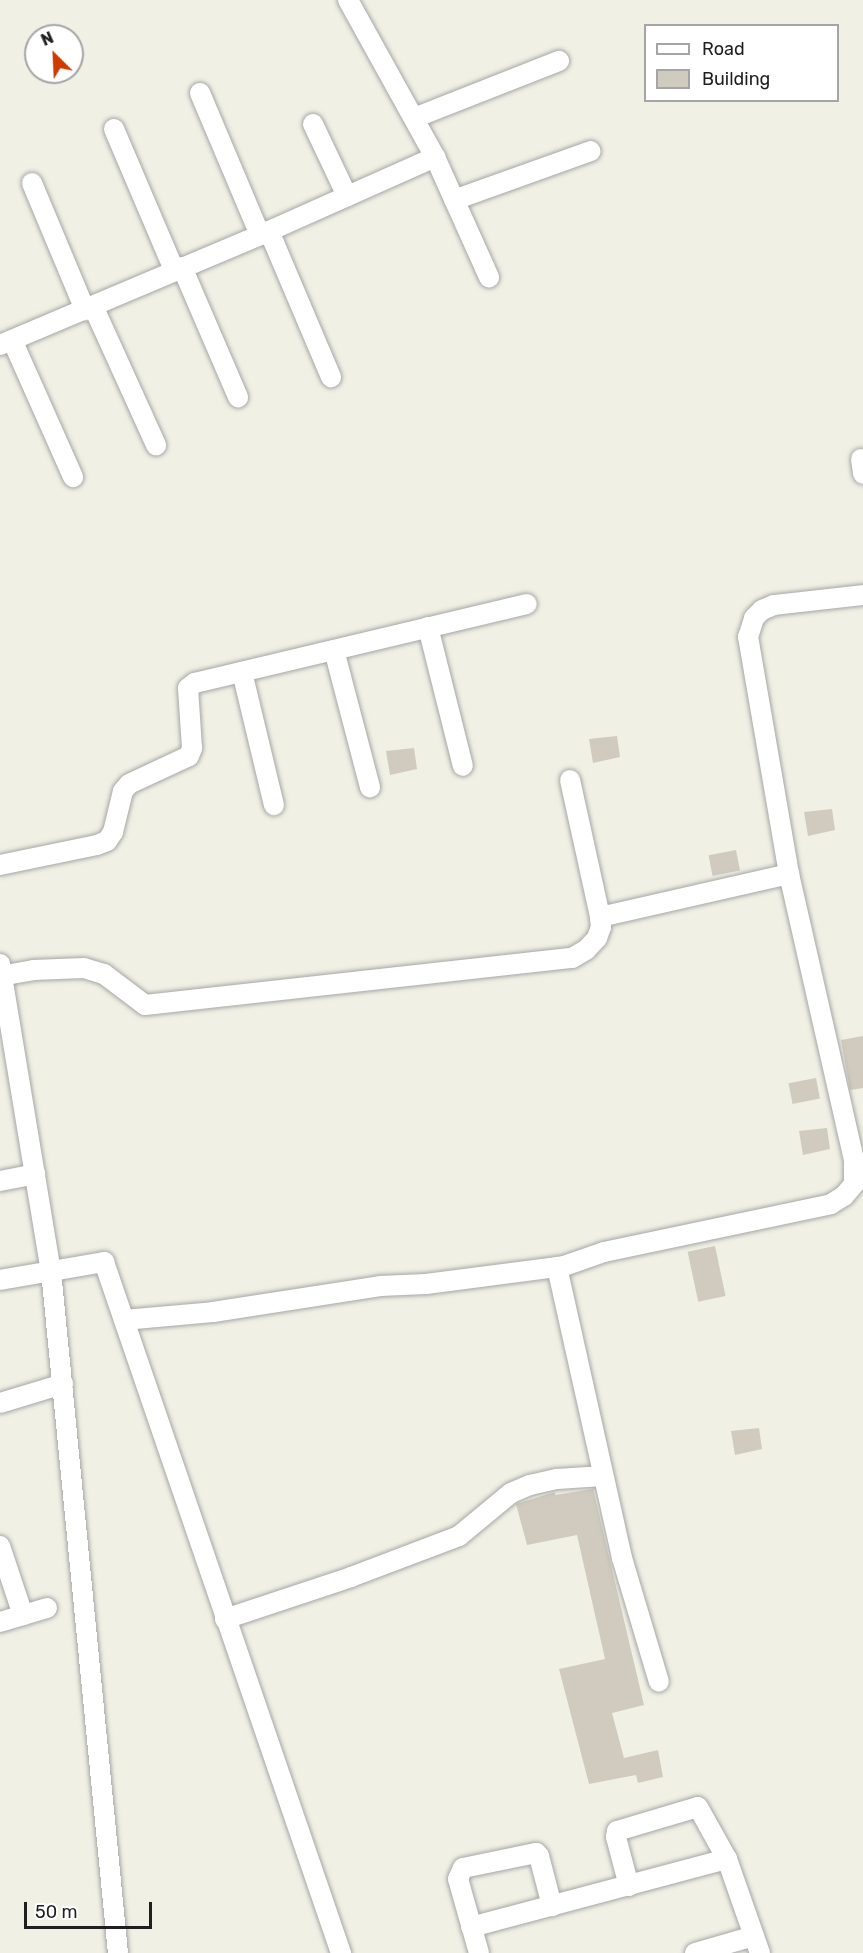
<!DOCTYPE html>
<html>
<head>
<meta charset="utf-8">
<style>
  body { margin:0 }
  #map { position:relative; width:863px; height:1953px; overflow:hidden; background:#f0f0e5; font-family:Rubik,sans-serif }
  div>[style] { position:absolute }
  .building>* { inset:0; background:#d0cbbe; transform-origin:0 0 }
  .roads { filter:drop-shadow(0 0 2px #a6a6a6) drop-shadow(0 0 2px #a6a6a6) }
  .minor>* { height:20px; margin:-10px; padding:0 10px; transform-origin:10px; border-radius:10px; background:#fff }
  span { translate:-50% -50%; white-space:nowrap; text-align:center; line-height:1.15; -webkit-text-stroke:4.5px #fff; paint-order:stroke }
  .legend { position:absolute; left:644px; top:24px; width:195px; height:78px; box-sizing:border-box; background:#fff; border:2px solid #a5a5a5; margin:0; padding:8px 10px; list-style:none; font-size:18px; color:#1f1f1f }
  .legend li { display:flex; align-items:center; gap:12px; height:30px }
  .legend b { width:30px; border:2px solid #a5a5a5 }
  .north { position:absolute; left:24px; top:24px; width:60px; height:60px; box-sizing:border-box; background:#fff; border:2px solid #a5a5a5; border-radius:50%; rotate:336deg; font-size:16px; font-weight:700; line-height:24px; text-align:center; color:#1f1f1f }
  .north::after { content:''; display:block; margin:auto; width:21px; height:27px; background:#ce3a00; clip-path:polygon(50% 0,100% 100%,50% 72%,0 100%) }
  .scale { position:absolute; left:24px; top:1902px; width:128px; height:27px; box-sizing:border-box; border:3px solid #1f1f1f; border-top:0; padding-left:8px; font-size:18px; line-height:21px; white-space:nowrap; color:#1f1f1f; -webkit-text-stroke:4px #fff; paint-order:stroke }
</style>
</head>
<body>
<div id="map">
  <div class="building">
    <i style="clip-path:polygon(617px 736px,620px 757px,593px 763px,589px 739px)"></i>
    <i style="clip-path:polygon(414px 748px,417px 769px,390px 775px,386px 751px)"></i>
    <i style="clip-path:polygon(832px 809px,835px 830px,808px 836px,804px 812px)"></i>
    <i style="left:736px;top:850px;width:21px;height:28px;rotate:79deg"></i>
    <i style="clip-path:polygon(863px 1036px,863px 1088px,850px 1090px,841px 1040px)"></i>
    <i style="left:816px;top:1078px;width:21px;height:28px;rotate:79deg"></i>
    <i style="clip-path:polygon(827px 1128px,830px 1149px,803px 1155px,799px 1131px)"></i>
    <i style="left:715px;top:1246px;width:51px;height:28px;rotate:78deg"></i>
    <i style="clip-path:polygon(759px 1428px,762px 1449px,735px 1455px,731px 1431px)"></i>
    <i style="clip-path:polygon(593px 1489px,644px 1705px,612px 1713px,624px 1758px,658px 1750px,663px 1777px,638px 1783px,636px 1775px,589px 1784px,559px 1669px,605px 1659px,577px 1535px,527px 1545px,516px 1504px,555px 1492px,555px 1495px)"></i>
  </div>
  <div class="roads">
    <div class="minor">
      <i style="left:348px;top:0;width:179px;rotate:61deg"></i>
      <i style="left:435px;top:157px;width:132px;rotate:65.8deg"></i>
      <i style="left:200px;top:93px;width:154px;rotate:67.1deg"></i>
      <i style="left:414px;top:118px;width:156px;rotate:-21.5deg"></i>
      <i style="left:313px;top:124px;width:80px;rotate:64.7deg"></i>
      <i style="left:114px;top:129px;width:153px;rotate:66.9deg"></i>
      <i style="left:32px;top:183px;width:138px;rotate:67.3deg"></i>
      <i style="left:454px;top:200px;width:145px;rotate:-19.7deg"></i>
      <i style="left:269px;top:231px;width:159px;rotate:67deg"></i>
      <i style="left:182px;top:267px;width:142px;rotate:66.7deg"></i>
      <i style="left:93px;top:306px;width:153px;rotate:65.6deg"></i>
      <i style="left:13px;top:342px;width:148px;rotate:66deg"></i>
      <i style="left:0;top:345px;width:282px;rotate:-22.9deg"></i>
      <i style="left:260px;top:235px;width:192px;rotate:-24deg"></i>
      <i style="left:861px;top:459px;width:15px;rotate:82deg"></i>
      <i style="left:428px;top:627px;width:143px;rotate:75.9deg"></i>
      <i style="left:334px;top:650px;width:142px;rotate:75.3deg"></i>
      <i style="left:242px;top:672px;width:137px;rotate:76.5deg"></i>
      <i style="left:570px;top:780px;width:140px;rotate:77.6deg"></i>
      <i style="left:0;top:865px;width:99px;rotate:-11.7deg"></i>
      <i style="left:97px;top:845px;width:11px;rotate:-22deg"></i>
      <i style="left:107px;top:841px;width:11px;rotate:-56deg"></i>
      <i style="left:113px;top:832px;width:42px;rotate:-76.3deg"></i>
      <i style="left:123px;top:791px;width:9px;rotate:-49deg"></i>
      <i style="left:129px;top:784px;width:66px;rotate:-25deg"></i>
      <i style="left:189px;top:756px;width:9px;rotate:-69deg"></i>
      <i style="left:192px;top:748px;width:60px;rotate:-93.8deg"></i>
      <i style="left:188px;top:688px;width:9px;rotate:-36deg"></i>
      <i style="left:195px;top:683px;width:341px;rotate:-13.4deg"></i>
      <i style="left:0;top:964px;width:311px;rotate:80.6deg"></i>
      <i style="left:51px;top:1271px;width:685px;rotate:84.39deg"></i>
      <i style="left:0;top:976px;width:34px;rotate:-10deg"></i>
      <i style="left:33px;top:970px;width:51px;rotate:-2.2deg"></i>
      <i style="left:84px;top:968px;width:21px;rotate:17deg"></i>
      <i style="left:104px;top:974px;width:51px;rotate:37.1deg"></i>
      <i style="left:145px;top:1005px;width:430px;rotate:-6.3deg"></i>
      <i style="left:572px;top:958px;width:16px;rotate:-30deg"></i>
      <i style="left:586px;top:950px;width:16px;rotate:-47deg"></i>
      <i style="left:597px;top:938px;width:12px;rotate:-70deg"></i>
      <i style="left:601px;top:927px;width:10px;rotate:-96deg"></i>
      <i style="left:600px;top:917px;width:194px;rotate:-12.8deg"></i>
      <i style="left:0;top:1181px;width:36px;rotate:-11deg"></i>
      <i style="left:557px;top:1267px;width:298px;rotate:77.4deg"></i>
      <i style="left:622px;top:1558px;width:129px;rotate:73.4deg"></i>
      <i style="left:0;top:1280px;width:106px;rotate:-9.8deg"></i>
      <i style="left:104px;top:1262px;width:731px;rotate:71.07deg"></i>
      <i style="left:124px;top:1320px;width:89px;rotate:-5.1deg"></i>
      <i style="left:213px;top:1312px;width:169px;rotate:-8.8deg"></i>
      <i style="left:380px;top:1286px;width:46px;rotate:-2.5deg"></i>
      <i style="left:426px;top:1284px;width:139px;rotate:-7.4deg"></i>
      <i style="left:564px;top:1266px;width:42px;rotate:-19.3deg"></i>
      <i style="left:604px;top:1252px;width:232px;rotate:-11.9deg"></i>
      <i style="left:831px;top:1204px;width:15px;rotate:-32deg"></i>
      <i style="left:844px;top:1196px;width:16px;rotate:-50deg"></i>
      <i style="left:854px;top:1184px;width:24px;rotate:-90deg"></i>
      <i style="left:854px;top:1160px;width:293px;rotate:-102.8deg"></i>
      <i style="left:789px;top:874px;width:241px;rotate:-99.8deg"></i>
      <i style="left:748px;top:637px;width:20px;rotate:-72deg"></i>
      <i style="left:754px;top:618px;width:11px;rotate:-45deg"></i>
      <i style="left:762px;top:610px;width:13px;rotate:-23deg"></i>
      <i style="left:774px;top:605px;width:90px;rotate:-6.4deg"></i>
      <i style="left:0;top:1403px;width:66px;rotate:-16.8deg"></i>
      <i style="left:0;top:1546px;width:73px;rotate:71.6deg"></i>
      <i style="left:225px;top:1619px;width:133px;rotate:-18.4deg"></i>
      <i style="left:351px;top:1577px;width:116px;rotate:-20.8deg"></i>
      <i style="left:459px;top:1536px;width:67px;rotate:-39.6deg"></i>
      <i style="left:511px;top:1493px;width:21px;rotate:-23deg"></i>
      <i style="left:530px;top:1485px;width:28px;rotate:-13deg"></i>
      <i style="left:557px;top:1479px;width:46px;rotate:-3.7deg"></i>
      <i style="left:0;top:1622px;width:49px;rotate:-16.6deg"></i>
      <i style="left:629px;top:1886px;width:51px;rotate:-104.9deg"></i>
      <i style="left:616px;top:1837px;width:6px;rotate:-81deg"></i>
      <i style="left:617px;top:1831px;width:84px;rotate:-16.5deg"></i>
      <i style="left:698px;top:1807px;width:60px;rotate:60.9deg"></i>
      <i style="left:727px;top:1859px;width:100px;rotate:70.7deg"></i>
      <i style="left:471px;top:1927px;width:265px;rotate:-14.9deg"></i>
      <i style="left:479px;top:1953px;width:77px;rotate:-105.8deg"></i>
      <i style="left:458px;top:1879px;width:12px;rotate:-66deg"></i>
      <i style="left:463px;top:1868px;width:75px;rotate:-11.6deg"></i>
      <i style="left:536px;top:1853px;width:4px;rotate:45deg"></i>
      <i style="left:539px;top:1856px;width:52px;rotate:75.4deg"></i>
      <i style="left:695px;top:1953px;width:61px;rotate:-16.1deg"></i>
    </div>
  </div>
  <ul class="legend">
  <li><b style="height:8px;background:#fff"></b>Road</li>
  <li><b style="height:16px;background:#d0cbbe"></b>Building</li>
  </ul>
  <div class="north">N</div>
  <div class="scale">50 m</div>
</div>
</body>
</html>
